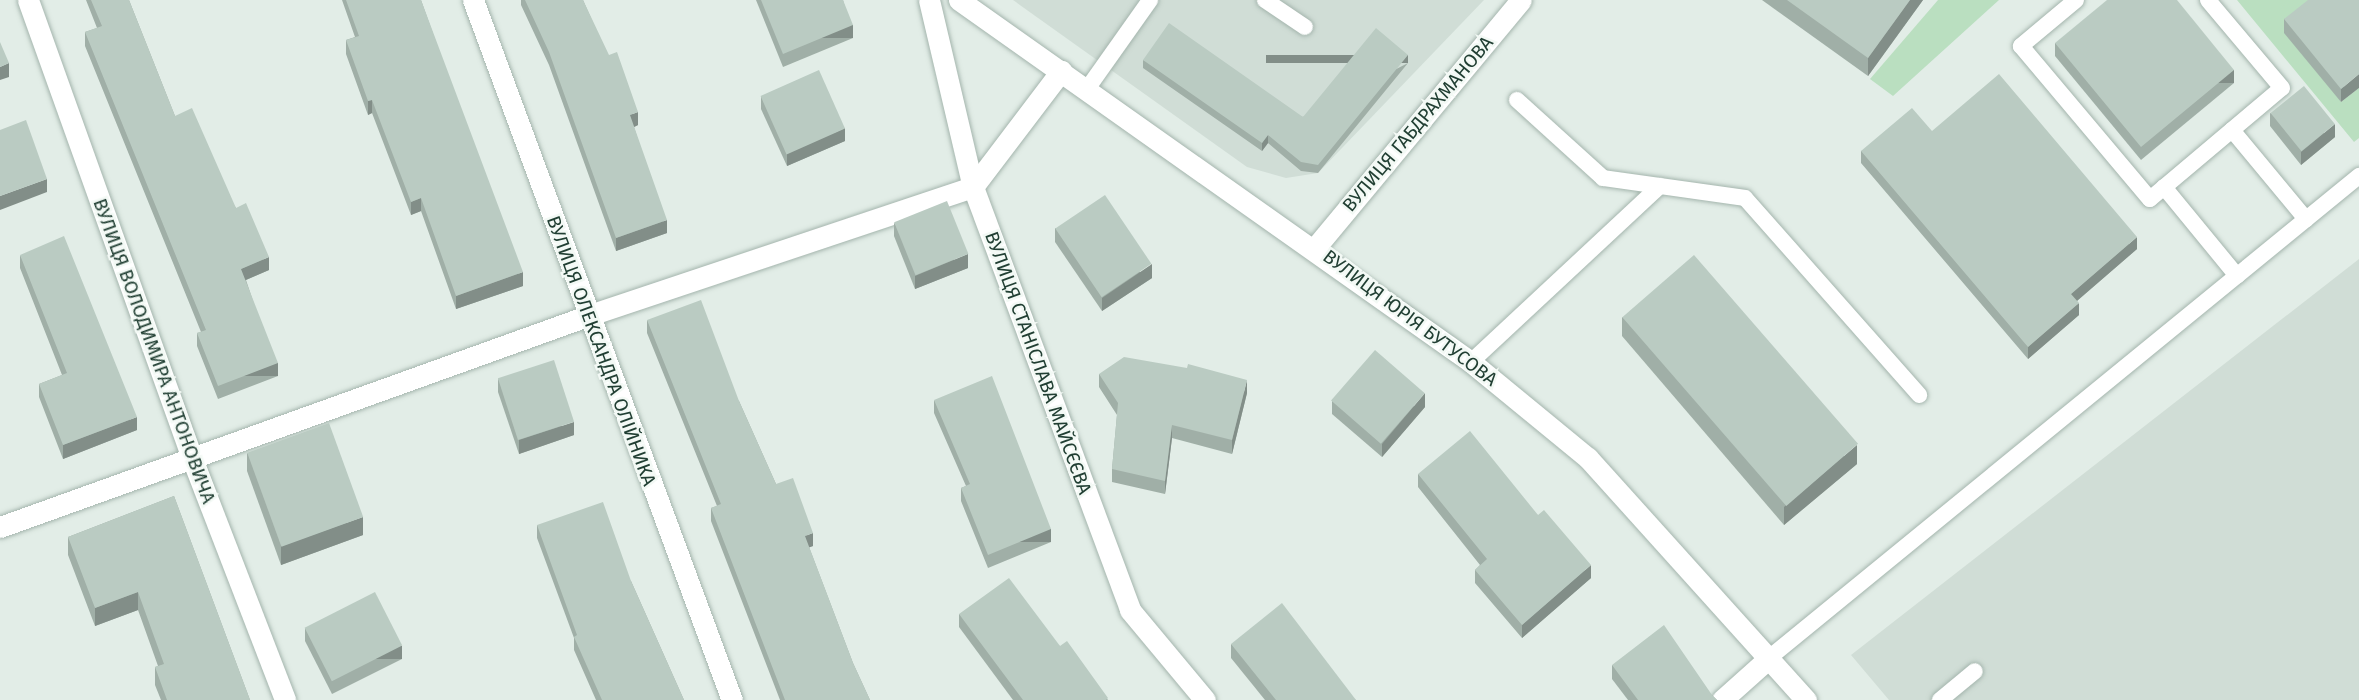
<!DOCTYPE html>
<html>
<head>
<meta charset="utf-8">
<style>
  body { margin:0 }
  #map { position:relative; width:2359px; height:700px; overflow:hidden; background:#e2ede7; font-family:"Fira Sans",sans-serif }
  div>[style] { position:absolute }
  .built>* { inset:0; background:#d0ddd6 }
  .green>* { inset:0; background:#badfc0 }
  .roads { filter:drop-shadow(0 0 2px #a4b5ad) drop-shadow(0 0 2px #a4b5ad) }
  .service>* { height:16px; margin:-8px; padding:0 8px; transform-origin:8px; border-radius:8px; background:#fff }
  .minor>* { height:21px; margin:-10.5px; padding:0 10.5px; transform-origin:10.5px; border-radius:10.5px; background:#fff }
  .tertiary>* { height:21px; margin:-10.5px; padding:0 10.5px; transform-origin:10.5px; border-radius:10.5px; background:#fff }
  .wall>* { inset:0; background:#a0afa7 }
  .shaded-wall>* { inset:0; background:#828e88; transform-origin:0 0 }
  .building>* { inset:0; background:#bacbc2; transform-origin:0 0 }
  span { translate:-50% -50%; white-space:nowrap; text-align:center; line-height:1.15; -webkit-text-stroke:5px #f3f9f5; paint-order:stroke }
  .street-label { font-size:19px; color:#213f33 }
</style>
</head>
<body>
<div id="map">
  <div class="built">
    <i style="clip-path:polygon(1013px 0,1484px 0,1318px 173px,1286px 178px,1247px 167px)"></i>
    <i style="clip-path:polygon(2359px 259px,2359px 700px,1889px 700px,1851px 655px)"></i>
  </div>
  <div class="green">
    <i style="clip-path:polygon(1938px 0,1999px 0,1893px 96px,1870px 79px)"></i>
    <i style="clip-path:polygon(2237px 0,2315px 0,2341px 102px,2359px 88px,2359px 138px,2354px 142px)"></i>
  </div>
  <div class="roads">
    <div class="service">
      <i style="left:1265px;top:0;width:48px;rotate:34deg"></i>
      <i style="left:2076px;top:0;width:72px;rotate:140.1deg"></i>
      <i style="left:2021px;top:46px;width:200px;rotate:49.9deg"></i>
      <i style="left:2150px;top:199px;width:172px;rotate:-40.1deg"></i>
      <i style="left:2282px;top:88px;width:115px;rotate:-130.1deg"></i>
      <i style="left:1087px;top:89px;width:109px;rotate:-54.7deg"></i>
      <i style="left:1517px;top:100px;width:116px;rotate:42.2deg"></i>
      <i style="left:1603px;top:178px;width:143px;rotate:8deg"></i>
      <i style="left:1745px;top:198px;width:263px;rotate:48.5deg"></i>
      <i style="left:2232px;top:130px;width:116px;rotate:50.3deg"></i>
      <i style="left:2164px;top:187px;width:115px;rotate:50.6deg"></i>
      <i style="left:1471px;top:362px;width:258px;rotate:-43deg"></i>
      <i style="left:1769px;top:658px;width:762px;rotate:-39.25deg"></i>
      <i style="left:1940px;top:700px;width:45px;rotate:-39.6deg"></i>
    </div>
    <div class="minor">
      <i style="left:28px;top:0;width:490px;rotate:70.3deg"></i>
      <i style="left:193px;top:461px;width:256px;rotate:68.9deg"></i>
      <i style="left:473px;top:0;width:746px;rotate:69.7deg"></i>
      <i style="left:929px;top:0;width:192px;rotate:76.8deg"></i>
      <i style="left:973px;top:187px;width:451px;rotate:69.6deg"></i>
      <i style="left:1130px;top:610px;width:117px;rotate:50.2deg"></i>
      <i style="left:1315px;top:248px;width:322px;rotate:-50.3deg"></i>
      <i style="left:0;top:527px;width:624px;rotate:-19.77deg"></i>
      <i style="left:587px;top:316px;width:407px;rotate:-18.5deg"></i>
      <i style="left:973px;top:187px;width:146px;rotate:-52.8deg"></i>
      <i style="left:1722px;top:700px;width:63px;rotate:-41.8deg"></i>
    </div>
    <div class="tertiary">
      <i style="left:959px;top:0;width:627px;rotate:35.26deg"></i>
      <i style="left:1471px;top:362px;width:151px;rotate:39.4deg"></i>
      <i style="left:1588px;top:458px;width:326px;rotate:48deg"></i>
    </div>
  </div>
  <div class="wall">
    <i style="clip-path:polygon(86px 0,129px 0,175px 116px,236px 208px,269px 270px,246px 280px,278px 376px,218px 399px,197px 346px,197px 333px,201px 332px,85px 46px,85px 32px,97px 28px)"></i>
    <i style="clip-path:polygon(342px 0,421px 0,523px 286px,456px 309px,421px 211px,411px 215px,372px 113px,368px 115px,346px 54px,346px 40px,355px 37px)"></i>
    <i style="clip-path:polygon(521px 0,583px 0,638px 125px,634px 127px,667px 233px,616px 251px,549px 65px,521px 5px)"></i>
    <i style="clip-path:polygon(756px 0,843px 0,853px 38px,783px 67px)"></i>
    <i style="clip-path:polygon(1762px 0,1923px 0,1868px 76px)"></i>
    <i style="clip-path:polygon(2359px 0,2341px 102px,2284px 33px,2284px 19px)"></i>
    <i style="clip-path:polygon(2055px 43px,2234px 83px,2141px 160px,2055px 56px)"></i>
    <i style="clip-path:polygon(1143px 60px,1303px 117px,1408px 63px,1318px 173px,1301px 171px,1268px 143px,1262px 151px,1143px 68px)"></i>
    <i style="clip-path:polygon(761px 96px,845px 141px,787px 166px,761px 109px)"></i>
    <i style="clip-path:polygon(2270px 113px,2335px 137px,2301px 165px,2270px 126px)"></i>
    <i style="clip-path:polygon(1932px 131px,2137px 249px,2077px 301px,2079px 315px,2028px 359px,1861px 163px,1861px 151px)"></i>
    <i style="clip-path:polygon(894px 223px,968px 268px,915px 289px,894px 236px)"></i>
    <i style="clip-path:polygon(1055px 228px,1152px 278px,1102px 311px,1055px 242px)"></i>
    <i style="clip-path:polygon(20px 255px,137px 430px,63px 459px,39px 397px,39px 384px,62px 375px,20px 268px)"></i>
    <i style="clip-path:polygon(1622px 317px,1857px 464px,1784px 525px,1622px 336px)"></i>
    <i style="clip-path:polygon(647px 320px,739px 401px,776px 484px,813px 546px,809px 547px,853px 663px,870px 700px,780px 700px,711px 521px,711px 508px,717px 506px,647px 333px)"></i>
    <i style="clip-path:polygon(1099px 374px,1247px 393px,1232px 454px,1172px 438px,1165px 494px,1112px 482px,1112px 469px,1117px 415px,1099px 387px)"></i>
    <i style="clip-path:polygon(498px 379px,574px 435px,519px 454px,498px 392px)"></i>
    <i style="clip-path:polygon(934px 400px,1051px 542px,988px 568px,961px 501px,961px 488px,966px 486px,934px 413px)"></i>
    <i style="clip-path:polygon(1332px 401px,1425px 407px,1382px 457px,1332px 414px)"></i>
    <i style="clip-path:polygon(247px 453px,363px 535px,281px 565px,247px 471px)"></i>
    <i style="clip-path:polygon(1418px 474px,1538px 515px,1591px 578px,1522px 638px,1475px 583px,1475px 570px,1480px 565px,1418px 487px)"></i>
    <i style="clip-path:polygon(174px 496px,250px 700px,161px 700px,155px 685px,155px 667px,158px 666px,138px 610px,95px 626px,68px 555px,68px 537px)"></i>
    <i style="clip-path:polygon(537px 525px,631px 581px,684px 700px,596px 700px,574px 650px,574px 638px,537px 538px)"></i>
    <i style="clip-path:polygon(959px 614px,1060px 646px,1108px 700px,1013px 700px,959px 627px)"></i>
    <i style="clip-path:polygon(305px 628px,402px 659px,332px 694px,305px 641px)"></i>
    <i style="clip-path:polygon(1231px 644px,1356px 700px,1265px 700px,1231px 658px)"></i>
    <i style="clip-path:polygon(1612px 665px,1712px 695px,1717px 700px,1628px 700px,1612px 679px)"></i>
  </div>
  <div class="shaded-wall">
    <i style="clip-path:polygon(1910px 0,1923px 0,1868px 76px,1868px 58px)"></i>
    <i style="left:853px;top:25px;width:13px;height:76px;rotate:90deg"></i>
    <i style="left:1408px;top:55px;width:8px;height:142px;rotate:90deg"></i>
    <i style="clip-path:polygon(9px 63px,9px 77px,0 80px,0 67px)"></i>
    <i style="left:2234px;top:70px;width:13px;height:121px;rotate:90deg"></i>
    <i style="clip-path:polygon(2359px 74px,2359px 88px,2341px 102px,2341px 89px)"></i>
    <i style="clip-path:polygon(372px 100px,372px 113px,368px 115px,368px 101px)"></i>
    <i style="clip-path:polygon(638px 112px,638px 125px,630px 129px,630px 115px)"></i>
    <i style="clip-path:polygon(2335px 124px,2335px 137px,2301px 165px,2301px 152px)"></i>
    <i style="clip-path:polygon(845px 128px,845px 141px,787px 166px,787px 153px)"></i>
    <i style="clip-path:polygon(1268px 135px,1268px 143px,1262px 151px,1262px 143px)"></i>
    <i style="clip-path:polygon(47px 179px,47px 192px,0 210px,0 196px)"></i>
    <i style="clip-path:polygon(421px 198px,421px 211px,411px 215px,411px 202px)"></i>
    <i style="clip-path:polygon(667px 220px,667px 233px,616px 251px,616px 238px)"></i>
    <i style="clip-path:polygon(2137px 237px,2137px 249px,2071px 306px,2071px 294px)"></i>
    <i style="clip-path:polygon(968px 254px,968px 268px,915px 289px,915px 276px)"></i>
    <i style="clip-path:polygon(269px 257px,269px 270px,241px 282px,241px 269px)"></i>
    <i style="clip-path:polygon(1152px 264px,1152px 278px,1102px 311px,1102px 298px)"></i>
    <i style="clip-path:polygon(523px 272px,523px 286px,456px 309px,456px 296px)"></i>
    <i style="clip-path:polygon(2079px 303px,2079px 315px,2028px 359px,2028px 347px)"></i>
    <i style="left:278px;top:363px;width:13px;height:64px;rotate:90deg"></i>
    <i style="clip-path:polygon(1247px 380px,1247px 393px,1232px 454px,1232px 440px)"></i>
    <i style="clip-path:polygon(1425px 393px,1425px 407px,1382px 457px,1382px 444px)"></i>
    <i style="clip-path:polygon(137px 417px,137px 430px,63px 459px,63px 445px)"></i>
    <i style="clip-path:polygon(574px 422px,574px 435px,519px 454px,519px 440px)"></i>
    <i style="clip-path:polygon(1172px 425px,1172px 438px,1165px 494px,1165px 481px)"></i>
    <i style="clip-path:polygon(1857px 445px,1857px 464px,1784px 525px,1784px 507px)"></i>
    <i style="clip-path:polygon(363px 517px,363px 535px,281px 565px,281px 546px)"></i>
    <i style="left:1051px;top:529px;width:13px;height:68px;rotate:90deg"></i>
    <i style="clip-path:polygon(813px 533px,813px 546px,805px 549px,805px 536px)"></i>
    <i style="clip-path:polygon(1591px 565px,1591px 578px,1522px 638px,1522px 625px)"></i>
    <i style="clip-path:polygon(138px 592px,138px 610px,95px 626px,95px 608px)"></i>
    <i style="left:402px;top:646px;width:13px;height:78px;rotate:90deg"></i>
  </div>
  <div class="building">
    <i style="clip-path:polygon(91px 0,129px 0,175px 116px,192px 108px,236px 208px,246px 203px,269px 257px,241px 269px,278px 363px,218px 386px,197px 333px,206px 330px,85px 32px,102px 26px)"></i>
    <i style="clip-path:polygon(346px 0,421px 0,523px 272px,456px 296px,421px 198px,411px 202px,372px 100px,368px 101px,346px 40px,359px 36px)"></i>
    <i style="clip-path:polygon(525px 0,583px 0,609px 55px,617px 52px,638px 112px,630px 115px,667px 220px,616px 238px,549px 52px)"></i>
    <i style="clip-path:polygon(761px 0,843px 0,853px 25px,783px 54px)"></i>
    <i style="clip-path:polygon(1787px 0,1910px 0,1868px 58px)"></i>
    <i style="clip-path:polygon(2107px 0,2177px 0,2234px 70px,2141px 147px,2055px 43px)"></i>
    <i style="clip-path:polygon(2308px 0,2359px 0,2359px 74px,2341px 89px,2284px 19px)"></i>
    <i style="clip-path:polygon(1169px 23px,1303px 117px,1376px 28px,1408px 55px,1318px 165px,1301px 162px,1268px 135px,1262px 143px,1143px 60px)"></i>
    <i style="clip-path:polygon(0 42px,9px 63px,0 67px)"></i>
    <i style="left:819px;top:70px;width:64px;height:64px;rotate:66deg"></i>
    <i style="clip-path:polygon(1999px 74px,2137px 237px,2071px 294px,2079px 303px,2028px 347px,1861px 151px,1912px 108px,1932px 131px)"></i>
    <i style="left:2304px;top:86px;width:49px;height:43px;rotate:51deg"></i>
    <i style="clip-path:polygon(26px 120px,47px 179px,0 196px,0 130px)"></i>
    <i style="left:1105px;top:195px;width:83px;height:60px;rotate:56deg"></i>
    <i style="left:947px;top:201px;width:57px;height:57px;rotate:68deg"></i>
    <i style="clip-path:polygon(64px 236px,137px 417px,63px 445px,39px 384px,67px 373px,20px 255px)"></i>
    <i style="left:1694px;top:255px;width:250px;height:95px;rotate:49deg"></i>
    <i style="clip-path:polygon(701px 300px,739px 401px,776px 484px,793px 478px,813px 533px,805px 536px,853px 663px,870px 700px,785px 700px,711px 508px,721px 504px,647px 320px)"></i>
    <i style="left:1375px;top:350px;width:66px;height:67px;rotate:41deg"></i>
    <i style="clip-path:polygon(1124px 357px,1187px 368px,1188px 364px,1247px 380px,1232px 440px,1172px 425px,1165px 481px,1112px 469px,1118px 403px,1099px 374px)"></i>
    <i style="left:554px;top:360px;width:65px;height:59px;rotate:72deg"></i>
    <i style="clip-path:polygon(992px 376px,1051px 529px,988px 555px,961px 488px,970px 484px,934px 400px)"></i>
    <i style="left:329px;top:423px;width:100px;height:87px;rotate:70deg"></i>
    <i style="clip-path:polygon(1470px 431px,1538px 515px,1544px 510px,1591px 565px,1522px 625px,1475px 570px,1487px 559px,1418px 474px)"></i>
    <i style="clip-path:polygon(174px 496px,250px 700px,167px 700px,155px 667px,164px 664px,138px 592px,95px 608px,68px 537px)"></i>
    <i style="clip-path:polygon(603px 502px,631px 581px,684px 700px,602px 700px,574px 637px,577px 635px,537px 525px)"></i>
    <i style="clip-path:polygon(1009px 578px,1060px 646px,1067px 641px,1108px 698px,1106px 700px,1023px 700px,959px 614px)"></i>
    <i style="left:375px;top:592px;width:60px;height:79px;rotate:63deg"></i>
    <i style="clip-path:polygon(1282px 603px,1356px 700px,1276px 700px,1231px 644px)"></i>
    <i style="clip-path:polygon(1664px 625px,1712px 695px,1717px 700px,1638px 700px,1612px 665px)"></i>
  </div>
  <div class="street-label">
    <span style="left:1418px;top:124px;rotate:-50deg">ВУЛИЦЯ ГАБДРАХМАНОВА</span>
    <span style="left:1410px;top:318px;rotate:37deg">ВУЛИЦЯ ЮРІЯ БУТУСОВА</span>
    <span style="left:154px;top:351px;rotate:70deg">ВУЛИЦЯ ВОЛОДИМИРА АНТОНОВИЧА</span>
    <span style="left:601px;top:351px;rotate:70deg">ВУЛИЦЯ ОЛЕКСАНДРА ОЛІЙНИКА</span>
    <span style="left:1038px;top:363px;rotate:70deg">ВУЛИЦЯ СТАНІСЛАВА МАЙСЄЄВА</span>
  </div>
</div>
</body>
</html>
